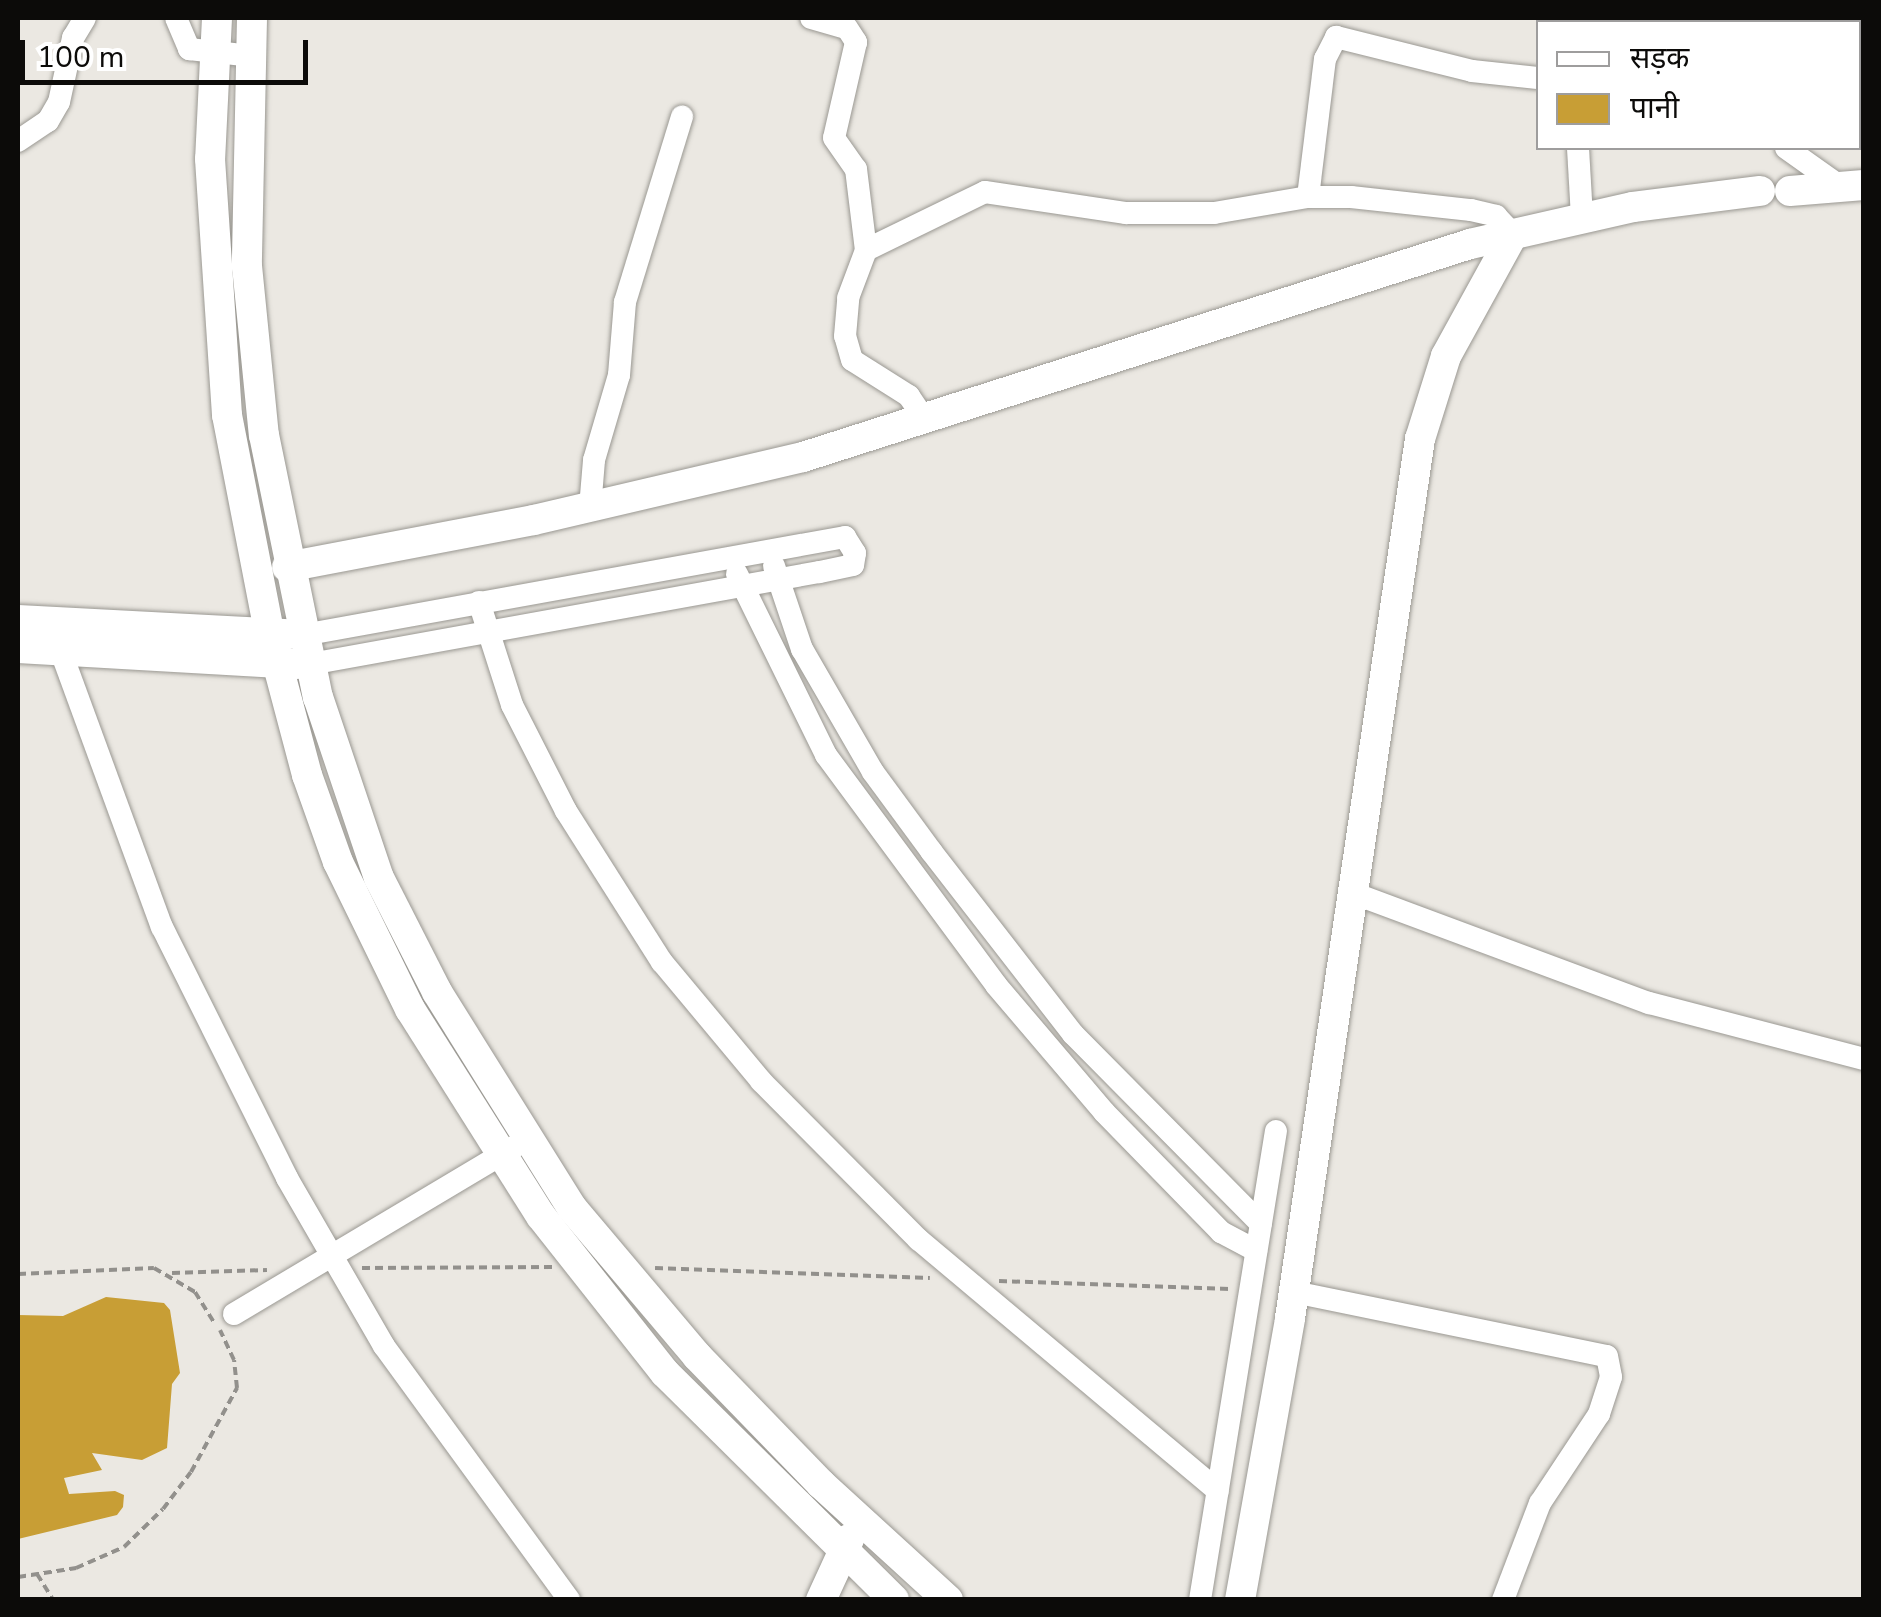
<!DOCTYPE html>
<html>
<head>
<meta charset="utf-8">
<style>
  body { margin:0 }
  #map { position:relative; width:1881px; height:1617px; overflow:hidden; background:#ebe8e2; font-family:"Nunito Sans","Noto Sans Devanagari",sans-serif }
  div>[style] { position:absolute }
  .water>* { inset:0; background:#c89e35 }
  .path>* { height:4px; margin-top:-2px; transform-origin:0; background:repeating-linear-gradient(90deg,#92908c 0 8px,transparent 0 13px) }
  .roads { filter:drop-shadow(0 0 2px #9a9892) drop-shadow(0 0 2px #9a9892) }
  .street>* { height:22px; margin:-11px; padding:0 11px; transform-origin:11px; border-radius:11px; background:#fff }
  .secondary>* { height:30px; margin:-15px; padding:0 15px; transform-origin:15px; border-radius:15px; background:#fff }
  span { translate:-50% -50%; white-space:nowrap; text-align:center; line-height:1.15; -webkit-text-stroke:10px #fff; paint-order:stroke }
  .frame { position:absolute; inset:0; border:20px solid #0c0b09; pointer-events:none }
  .legend { position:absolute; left:1536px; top:20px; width:325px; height:130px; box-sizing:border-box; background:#fff; border:2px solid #9e9d9d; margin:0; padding:12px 18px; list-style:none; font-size:30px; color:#0c0b09 }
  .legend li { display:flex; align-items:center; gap:20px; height:50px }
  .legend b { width:50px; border:2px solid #9e9d9d }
  .scale { position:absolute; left:20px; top:40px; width:288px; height:45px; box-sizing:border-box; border:5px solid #0c0b09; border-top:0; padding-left:12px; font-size:30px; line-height:35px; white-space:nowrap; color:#0c0b09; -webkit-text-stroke:8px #fff; paint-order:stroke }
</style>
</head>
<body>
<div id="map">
  <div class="water">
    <i style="clip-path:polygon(106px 1297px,164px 1303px,170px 1310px,180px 1373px,172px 1384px,167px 1448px,142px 1460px,92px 1453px,102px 1470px,64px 1478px,69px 1494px,115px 1491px,124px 1495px,123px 1507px,117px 1515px,18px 1539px,18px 1315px,63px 1316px)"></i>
  </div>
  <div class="path">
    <i style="left:362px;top:1268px;width:191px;rotate:-0.3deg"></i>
    <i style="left:655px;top:1268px;width:275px;rotate:2.1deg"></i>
    <i style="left:172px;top:1273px;width:95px;rotate:-1.8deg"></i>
    <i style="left:18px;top:1274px;width:136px;rotate:-2.5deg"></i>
    <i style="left:154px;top:1268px;width:48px;rotate:30.3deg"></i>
    <i style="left:195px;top:1292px;width:36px;rotate:58deg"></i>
    <i style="left:999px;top:1281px;width:231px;rotate:2deg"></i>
    <i style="left:37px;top:1574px;width:31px;rotate:58deg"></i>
    <i style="left:18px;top:1577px;width:59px;rotate:-8.8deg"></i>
    <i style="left:76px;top:1568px;width:52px;rotate:-23.6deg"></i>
    <i style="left:124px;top:1547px;width:54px;rotate:-44.3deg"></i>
    <i style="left:163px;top:1509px;width:46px;rotate:-52.9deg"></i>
    <i style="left:191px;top:1472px;width:96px;rotate:-61.3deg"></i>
    <i style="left:237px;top:1388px;width:28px;rotate:-96deg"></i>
    <i style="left:234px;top:1360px;width:33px;rotate:-115deg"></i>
  </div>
  <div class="roads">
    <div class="street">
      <i style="left:176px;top:18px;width:34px;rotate:67deg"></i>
      <i style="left:189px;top:49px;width:62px;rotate:6.4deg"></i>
      <i style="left:811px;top:18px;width:37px;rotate:16deg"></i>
      <i style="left:847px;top:28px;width:17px;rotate:57deg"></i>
      <i style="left:856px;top:42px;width:98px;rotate:102.9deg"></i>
      <i style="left:834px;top:138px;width:38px;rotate:55deg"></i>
      <i style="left:856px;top:169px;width:82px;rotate:83deg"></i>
      <i style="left:1570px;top:18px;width:6px;rotate:39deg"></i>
      <i style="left:1862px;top:18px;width:5px;rotate:68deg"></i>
      <i style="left:18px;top:141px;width:36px;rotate:-34deg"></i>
      <i style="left:48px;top:121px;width:22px;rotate:-60deg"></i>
      <i style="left:59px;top:102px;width:66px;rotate:-77.7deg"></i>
      <i style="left:73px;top:38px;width:23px;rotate:-59deg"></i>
      <i style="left:1578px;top:148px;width:70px;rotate:86.7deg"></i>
      <i style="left:1786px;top:148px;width:67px;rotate:35.3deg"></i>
      <i style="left:1308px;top:197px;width:139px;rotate:-83deg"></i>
      <i style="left:1325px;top:59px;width:25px;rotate:-63deg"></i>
      <i style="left:1336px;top:37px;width:140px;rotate:14deg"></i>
      <i style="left:1472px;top:71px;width:66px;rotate:6.1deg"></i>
      <i style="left:925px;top:420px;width:29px;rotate:-124deg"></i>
      <i style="left:909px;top:396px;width:67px;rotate:-147.7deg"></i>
      <i style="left:852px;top:360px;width:25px;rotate:-106deg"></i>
      <i style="left:845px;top:336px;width:38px;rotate:-85deg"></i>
      <i style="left:848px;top:298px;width:51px;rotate:-69.4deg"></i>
      <i style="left:866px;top:250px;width:132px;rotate:-26deg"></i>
      <i style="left:985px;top:192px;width:143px;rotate:8.5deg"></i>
      <i style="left:1126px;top:213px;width:88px"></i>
      <i style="left:1214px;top:213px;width:95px;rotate:-9.7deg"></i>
      <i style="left:1308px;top:197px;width:43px"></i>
      <i style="left:1351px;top:197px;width:121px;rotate:6.2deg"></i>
      <i style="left:1471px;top:210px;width:26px;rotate:13deg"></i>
      <i style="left:1496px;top:216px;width:25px;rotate:47deg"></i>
      <i style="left:590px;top:508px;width:48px;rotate:-85.2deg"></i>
      <i style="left:594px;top:460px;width:89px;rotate:-73.6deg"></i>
      <i style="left:619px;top:375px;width:73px;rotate:-85.3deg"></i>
      <i style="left:625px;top:302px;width:194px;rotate:-72.9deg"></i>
      <i style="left:774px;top:566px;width:88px;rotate:71.4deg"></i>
      <i style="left:802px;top:649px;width:142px;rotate:60deg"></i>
      <i style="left:873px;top:772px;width:98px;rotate:53.7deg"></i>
      <i style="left:931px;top:851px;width:232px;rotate:52.2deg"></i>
      <i style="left:1073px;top:1034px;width:267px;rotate:45.3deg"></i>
      <i style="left:737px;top:574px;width:202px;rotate:63.8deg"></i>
      <i style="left:826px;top:755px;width:286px;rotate:53.5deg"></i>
      <i style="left:996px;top:985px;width:167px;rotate:49.6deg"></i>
      <i style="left:1104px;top:1112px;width:168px;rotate:45.7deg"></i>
      <i style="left:1221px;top:1232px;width:40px;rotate:28deg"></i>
      <i style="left:479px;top:602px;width:108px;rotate:72.2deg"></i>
      <i style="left:512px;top:705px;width:119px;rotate:63deg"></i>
      <i style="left:566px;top:811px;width:179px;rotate:57.6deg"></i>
      <i style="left:662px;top:962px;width:155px;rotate:50.2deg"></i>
      <i style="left:761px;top:1081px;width:224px;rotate:45.2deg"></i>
      <i style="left:919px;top:1240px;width:390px;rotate:40deg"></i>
      <i style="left:303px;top:635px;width:551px;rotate:-10.25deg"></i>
      <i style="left:845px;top:537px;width:19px;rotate:58deg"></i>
      <i style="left:855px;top:553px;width:12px;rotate:99deg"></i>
      <i style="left:853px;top:565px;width:35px;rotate:168deg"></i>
      <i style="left:819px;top:572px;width:517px;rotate:169.75deg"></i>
      <i style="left:56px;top:638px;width:308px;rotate:69.9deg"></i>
      <i style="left:162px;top:927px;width:280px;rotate:63.5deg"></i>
      <i style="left:287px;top:1178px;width:194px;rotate:60deg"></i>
      <i style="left:384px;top:1346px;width:314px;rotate:53.9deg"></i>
      <i style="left:1350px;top:892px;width:319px;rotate:20.4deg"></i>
      <i style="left:1649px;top:1003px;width:222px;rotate:14.6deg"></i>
      <i style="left:1294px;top:1292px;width:319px;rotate:11.6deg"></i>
      <i style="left:1607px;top:1356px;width:21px;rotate:79deg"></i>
      <i style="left:1611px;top:1377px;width:39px;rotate:108deg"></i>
      <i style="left:1599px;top:1414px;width:107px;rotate:123.5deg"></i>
      <i style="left:1540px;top:1503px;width:104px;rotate:110.9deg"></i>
      <i style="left:234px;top:1314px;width:328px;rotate:-30.8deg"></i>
      <i style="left:1200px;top:1600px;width:475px;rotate:-80.8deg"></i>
    </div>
    <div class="secondary">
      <i style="left:217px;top:18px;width:141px;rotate:92.8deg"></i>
      <i style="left:210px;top:159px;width:257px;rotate:86.2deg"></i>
      <i style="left:227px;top:415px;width:221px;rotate:79deg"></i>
      <i style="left:269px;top:632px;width:148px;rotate:75.1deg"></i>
      <i style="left:307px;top:775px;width:92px;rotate:70.4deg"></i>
      <i style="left:338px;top:862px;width:164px;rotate:63.9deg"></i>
      <i style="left:410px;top:1009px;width:245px;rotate:57.7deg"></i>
      <i style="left:541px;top:1216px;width:200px;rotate:51.7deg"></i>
      <i style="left:665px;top:1373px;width:322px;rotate:44.7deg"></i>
      <i style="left:252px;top:18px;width:248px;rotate:91.2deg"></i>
      <i style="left:247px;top:266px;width:170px;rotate:84.3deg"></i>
      <i style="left:264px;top:435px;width:268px;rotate:78.4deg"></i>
      <i style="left:318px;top:697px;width:191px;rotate:71.4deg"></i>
      <i style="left:379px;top:878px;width:128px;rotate:63deg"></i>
      <i style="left:437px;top:992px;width:255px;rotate:58deg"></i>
      <i style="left:572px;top:1208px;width:194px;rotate:49.8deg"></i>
      <i style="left:697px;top:1356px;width:178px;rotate:45.9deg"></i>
      <i style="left:821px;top:1484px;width:172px;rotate:42.4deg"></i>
      <i style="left:1790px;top:191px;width:74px;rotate:-4.6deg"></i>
      <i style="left:287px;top:567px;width:251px;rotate:-10.8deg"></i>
      <i style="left:534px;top:520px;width:276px;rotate:-13.2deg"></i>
      <i style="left:803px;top:457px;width:700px;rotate:-17.71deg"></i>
      <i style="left:1470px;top:244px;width:167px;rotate:-12.8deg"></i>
      <i style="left:1633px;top:207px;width:128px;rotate:-7.2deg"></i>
      <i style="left:18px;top:620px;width:271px;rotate:3deg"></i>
      <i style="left:18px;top:648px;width:279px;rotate:3.3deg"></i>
      <i style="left:821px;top:1600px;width:67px;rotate:-65.3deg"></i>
      <i style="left:1240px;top:1600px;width:286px;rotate:-79.9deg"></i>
      <i style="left:1290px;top:1318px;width:889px;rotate:-81.59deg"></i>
      <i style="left:1420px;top:439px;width:87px;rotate:-72.6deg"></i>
      <i style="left:1446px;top:356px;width:139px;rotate:-61.2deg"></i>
    </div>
  </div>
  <div class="frame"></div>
  <ul class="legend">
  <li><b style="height:12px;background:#fff"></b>सड़क</li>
  <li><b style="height:28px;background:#c89e35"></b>पानी</li>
  </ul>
  <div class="scale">100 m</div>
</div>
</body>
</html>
